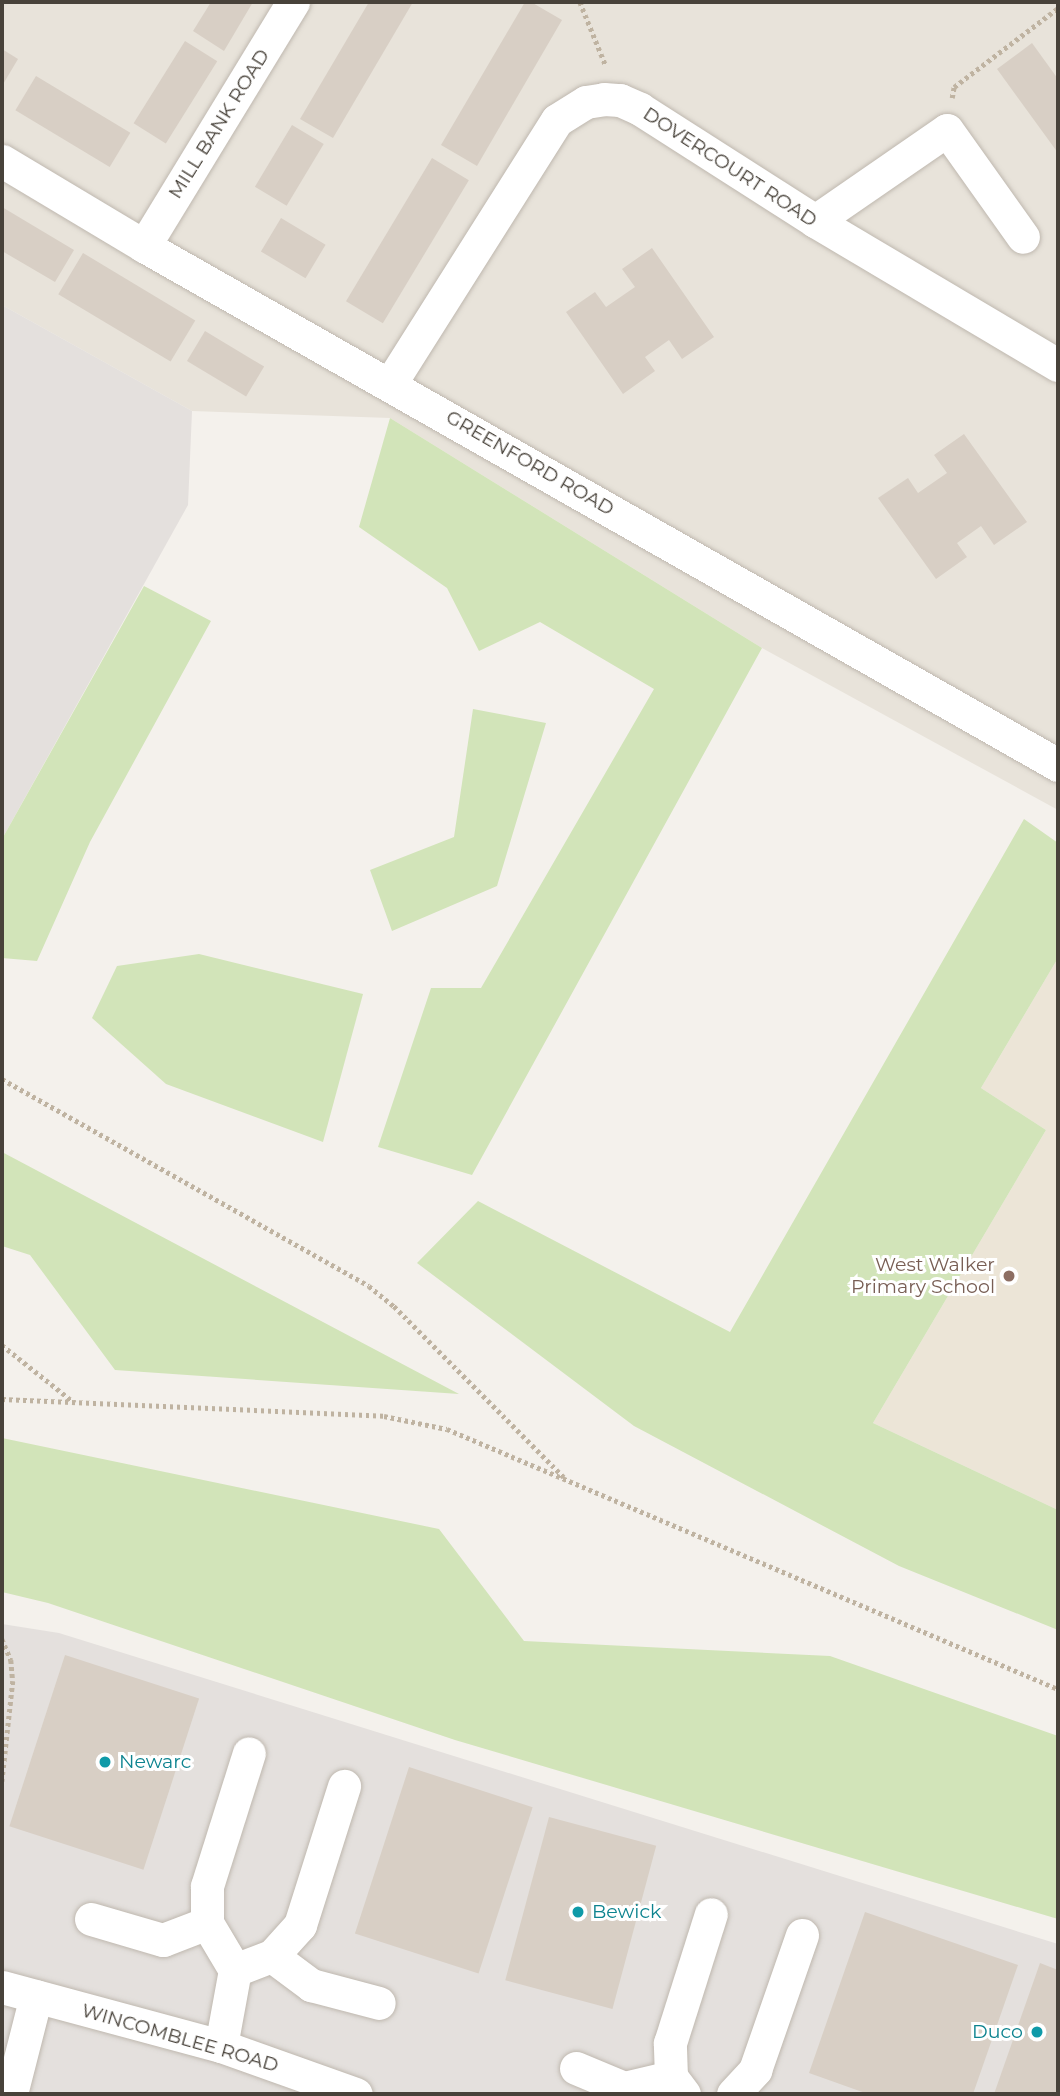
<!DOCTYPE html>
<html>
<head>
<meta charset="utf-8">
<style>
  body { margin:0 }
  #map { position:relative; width:1060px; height:2096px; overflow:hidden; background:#f4f1ec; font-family:Montserrat,sans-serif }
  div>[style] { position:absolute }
  .residential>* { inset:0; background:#e8e3da }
  .industrial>* { inset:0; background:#e4e0dd }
  .education>* { inset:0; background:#ece5d7 }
  .green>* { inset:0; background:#d2e4b9 }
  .building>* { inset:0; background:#d8cfc5; transform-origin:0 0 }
  .path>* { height:4.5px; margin-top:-2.25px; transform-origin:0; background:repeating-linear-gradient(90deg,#bfb3a1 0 3.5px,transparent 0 7px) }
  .roads { filter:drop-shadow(0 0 2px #bfb8af) drop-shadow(0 0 2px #bfb8af) }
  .minor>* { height:33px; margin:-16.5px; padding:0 16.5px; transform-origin:16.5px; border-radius:16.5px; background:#fff }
  .dots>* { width:19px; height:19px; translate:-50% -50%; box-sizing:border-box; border:4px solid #fff; border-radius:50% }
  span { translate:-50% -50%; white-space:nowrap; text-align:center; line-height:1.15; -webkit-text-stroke:6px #fff; paint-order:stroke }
  .street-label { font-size:19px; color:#48423a }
  .education-label { font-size:19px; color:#785e54 }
  .right { translate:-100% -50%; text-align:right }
  .culture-label { font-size:19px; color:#0d838f }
  .left { translate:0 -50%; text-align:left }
  .frame { position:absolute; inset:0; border:4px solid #48423a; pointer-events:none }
</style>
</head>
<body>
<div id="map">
  <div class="residential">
    <i style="clip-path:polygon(2px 2px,1058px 2px,1058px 810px,762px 648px,390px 418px,192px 411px,2px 305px)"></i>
  </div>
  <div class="industrial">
    <i style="clip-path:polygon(2px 305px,192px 411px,188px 505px,2px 839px)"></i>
    <i style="clip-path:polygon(2px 1624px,59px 1633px,1058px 1944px,1058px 2094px,2px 2094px)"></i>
  </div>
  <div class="education">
    <i style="clip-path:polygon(1058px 958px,1058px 1510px,873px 1423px,1046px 1130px,981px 1088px)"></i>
  </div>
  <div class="green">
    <i style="clip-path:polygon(390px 418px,762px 648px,472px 1175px,378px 1147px,431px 988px,481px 988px,654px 689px,540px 622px,479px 651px,447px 588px,359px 527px)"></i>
    <i style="clip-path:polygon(144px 586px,211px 621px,90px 842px,37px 961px,2px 958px,2px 839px)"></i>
    <i style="clip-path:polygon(473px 709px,546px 723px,497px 886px,392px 931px,370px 870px,454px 837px)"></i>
    <i style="clip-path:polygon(1024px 819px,1058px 843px,1058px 958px,981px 1088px,1046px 1130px,873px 1423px,1058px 1510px,1058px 1630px,899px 1566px,634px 1426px,417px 1263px,478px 1201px,730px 1332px)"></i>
    <i style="clip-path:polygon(199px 954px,363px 994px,323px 1142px,166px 1084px,92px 1018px,117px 966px)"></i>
    <i style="clip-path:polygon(2px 1152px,459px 1394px,115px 1370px,30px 1255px,2px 1246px)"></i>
    <i style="clip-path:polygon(2px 1438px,439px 1529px,524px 1641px,830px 1656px,1058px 1736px,1058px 1919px,455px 1740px,48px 1603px,2px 1592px)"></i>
  </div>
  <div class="building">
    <i style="clip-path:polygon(211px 2px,253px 2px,224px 51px,193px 31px)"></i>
    <i style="clip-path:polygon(369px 2px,413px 2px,333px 138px,300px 119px)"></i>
    <i style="clip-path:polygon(525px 2px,531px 2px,562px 20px,477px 166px,441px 145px)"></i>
    <i style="left:185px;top:41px;width:38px;height:97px;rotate:32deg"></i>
    <i style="clip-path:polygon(1032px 43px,1058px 79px,1058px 153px,997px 69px)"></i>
    <i style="clip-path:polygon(2px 49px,18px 59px,2px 86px)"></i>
    <i style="left:36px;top:76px;width:110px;height:40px;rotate:31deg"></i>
    <i style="left:292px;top:125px;width:37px;height:72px;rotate:31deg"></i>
    <i style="left:432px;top:158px;width:43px;height:167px;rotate:31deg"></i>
    <i style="clip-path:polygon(2px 207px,74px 250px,55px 282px,2px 251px)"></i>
    <i style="left:281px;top:218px;width:52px;height:39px;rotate:31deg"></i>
    <i style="clip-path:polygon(652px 248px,714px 337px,682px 359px,669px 340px,645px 357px,655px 371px,623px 394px,566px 312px,595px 292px,606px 307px,635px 287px,622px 269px)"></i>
    <i style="left:83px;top:253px;width:131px;height:48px;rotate:31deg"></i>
    <i style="left:205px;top:331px;width:69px;height:35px;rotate:31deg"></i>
    <i style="clip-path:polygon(964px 434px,1027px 522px,994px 545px,981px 526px,957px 543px,967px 557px,936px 579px,878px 498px,908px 478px,918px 493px,947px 473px,934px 455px)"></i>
    <i style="left:65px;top:1655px;width:141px;height:180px;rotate:18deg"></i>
    <i style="left:409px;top:1767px;width:130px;height:175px;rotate:18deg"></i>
    <i style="left:549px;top:1817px;width:111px;height:169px;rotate:15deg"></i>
    <i style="clip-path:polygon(865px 1912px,1018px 1965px,973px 2094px,868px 2094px,809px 2073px)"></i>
    <i style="clip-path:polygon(1040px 1963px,1058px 1970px,1058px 2094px,994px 2094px)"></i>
  </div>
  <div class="path">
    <i style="left:580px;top:2px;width:69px;rotate:67.9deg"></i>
    <i style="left:952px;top:98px;width:11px;rotate:-80deg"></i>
    <i style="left:954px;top:87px;width:131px;rotate:-37.2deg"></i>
    <i style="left:2px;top:1079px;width:421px;rotate:29.4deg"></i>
    <i style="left:369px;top:1286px;width:32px;rotate:39deg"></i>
    <i style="left:394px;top:1306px;width:241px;rotate:45.2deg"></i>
    <i style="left:2px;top:1345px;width:93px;rotate:38.5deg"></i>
    <i style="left:2px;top:1399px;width:382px;rotate:2.5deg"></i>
    <i style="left:384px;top:1416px;width:64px;rotate:11.7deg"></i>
    <i style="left:447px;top:1429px;width:664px;rotate:23.05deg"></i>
    <i style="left:2px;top:1639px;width:23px;rotate:67deg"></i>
    <i style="left:11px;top:1660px;width:21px;rotate:85deg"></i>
    <i style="left:13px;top:1681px;width:103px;rotate:96.2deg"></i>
  </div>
  <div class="roads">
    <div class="minor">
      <i style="left:2px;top:161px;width:165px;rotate:30.9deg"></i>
      <i style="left:144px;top:246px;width:1051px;rotate:29.59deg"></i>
      <i style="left:815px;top:221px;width:160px;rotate:-34.6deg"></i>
      <i style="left:947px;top:130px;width:131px;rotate:54.6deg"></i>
      <i style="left:144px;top:246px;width:286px;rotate:-58.6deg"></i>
      <i style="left:390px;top:384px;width:312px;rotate:-57.7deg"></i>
      <i style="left:557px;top:120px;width:34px;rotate:-32deg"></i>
      <i style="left:586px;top:102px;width:18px;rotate:-9deg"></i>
      <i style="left:604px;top:99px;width:16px;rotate:4deg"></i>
      <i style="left:620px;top:100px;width:22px;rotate:24deg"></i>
      <i style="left:640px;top:109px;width:208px;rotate:32.6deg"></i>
      <i style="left:815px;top:221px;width:282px;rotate:30.7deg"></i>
      <i style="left:91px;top:1919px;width:75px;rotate:16.3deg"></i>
      <i style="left:163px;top:1940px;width:47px;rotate:-21.1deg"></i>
      <i style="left:272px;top:1956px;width:49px;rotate:36.6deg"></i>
      <i style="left:311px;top:1985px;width:70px;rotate:14.8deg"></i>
      <i style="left:235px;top:1970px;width:55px;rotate:-120.8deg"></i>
      <i style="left:207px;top:1923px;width:37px;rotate:-90deg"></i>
      <i style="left:207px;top:1886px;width:139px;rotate:-72.5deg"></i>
      <i style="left:2px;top:1987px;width:227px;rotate:15.1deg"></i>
      <i style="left:221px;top:2046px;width:143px;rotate:19.6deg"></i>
      <i style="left:221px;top:2046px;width:77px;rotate:-79.6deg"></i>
      <i style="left:235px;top:1970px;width:40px;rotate:-21deg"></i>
      <i style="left:272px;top:1956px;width:42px;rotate:-47.9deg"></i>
      <i style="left:300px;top:1925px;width:146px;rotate:-72.4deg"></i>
      <i style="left:576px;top:2068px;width:52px;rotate:22.6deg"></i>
      <i style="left:624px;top:2088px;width:48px;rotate:-13.2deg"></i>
      <i style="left:11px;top:2094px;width:101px;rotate:-75.7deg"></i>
      <i style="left:684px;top:2094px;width:21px;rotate:-127deg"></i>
      <i style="left:671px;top:2077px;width:34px;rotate:-92deg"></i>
      <i style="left:670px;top:2043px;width:135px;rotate:-72.4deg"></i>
      <i style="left:733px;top:2094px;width:33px;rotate:-47deg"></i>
      <i style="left:755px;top:2070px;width:143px;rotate:-70.8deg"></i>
    </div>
  </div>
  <div class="dots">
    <i style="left:1009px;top:1276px;background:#8d6e63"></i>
    <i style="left:105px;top:1762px;background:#0f9aa8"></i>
    <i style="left:578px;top:1912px;background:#0f9aa8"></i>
    <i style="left:1037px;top:2032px;background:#0f9aa8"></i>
  </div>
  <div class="street-label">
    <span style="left:219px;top:124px;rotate:-58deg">MILL BANK ROAD</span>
    <span style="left:730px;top:167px;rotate:33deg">DOVERCOURT ROAD</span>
    <span style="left:530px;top:463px;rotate:30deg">GREENFORD ROAD</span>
    <span style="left:180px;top:2038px;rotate:16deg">WINCOMBLEE ROAD</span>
  </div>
  <div class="education-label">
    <span class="right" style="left:995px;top:1276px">West Walker<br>Primary School</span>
  </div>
  <div class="culture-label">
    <span class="left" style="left:119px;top:1762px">Newarc</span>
    <span class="left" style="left:592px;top:1912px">Bewick</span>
    <span class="right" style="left:1023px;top:2032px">Duco</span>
  </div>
  <div class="frame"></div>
</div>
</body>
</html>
